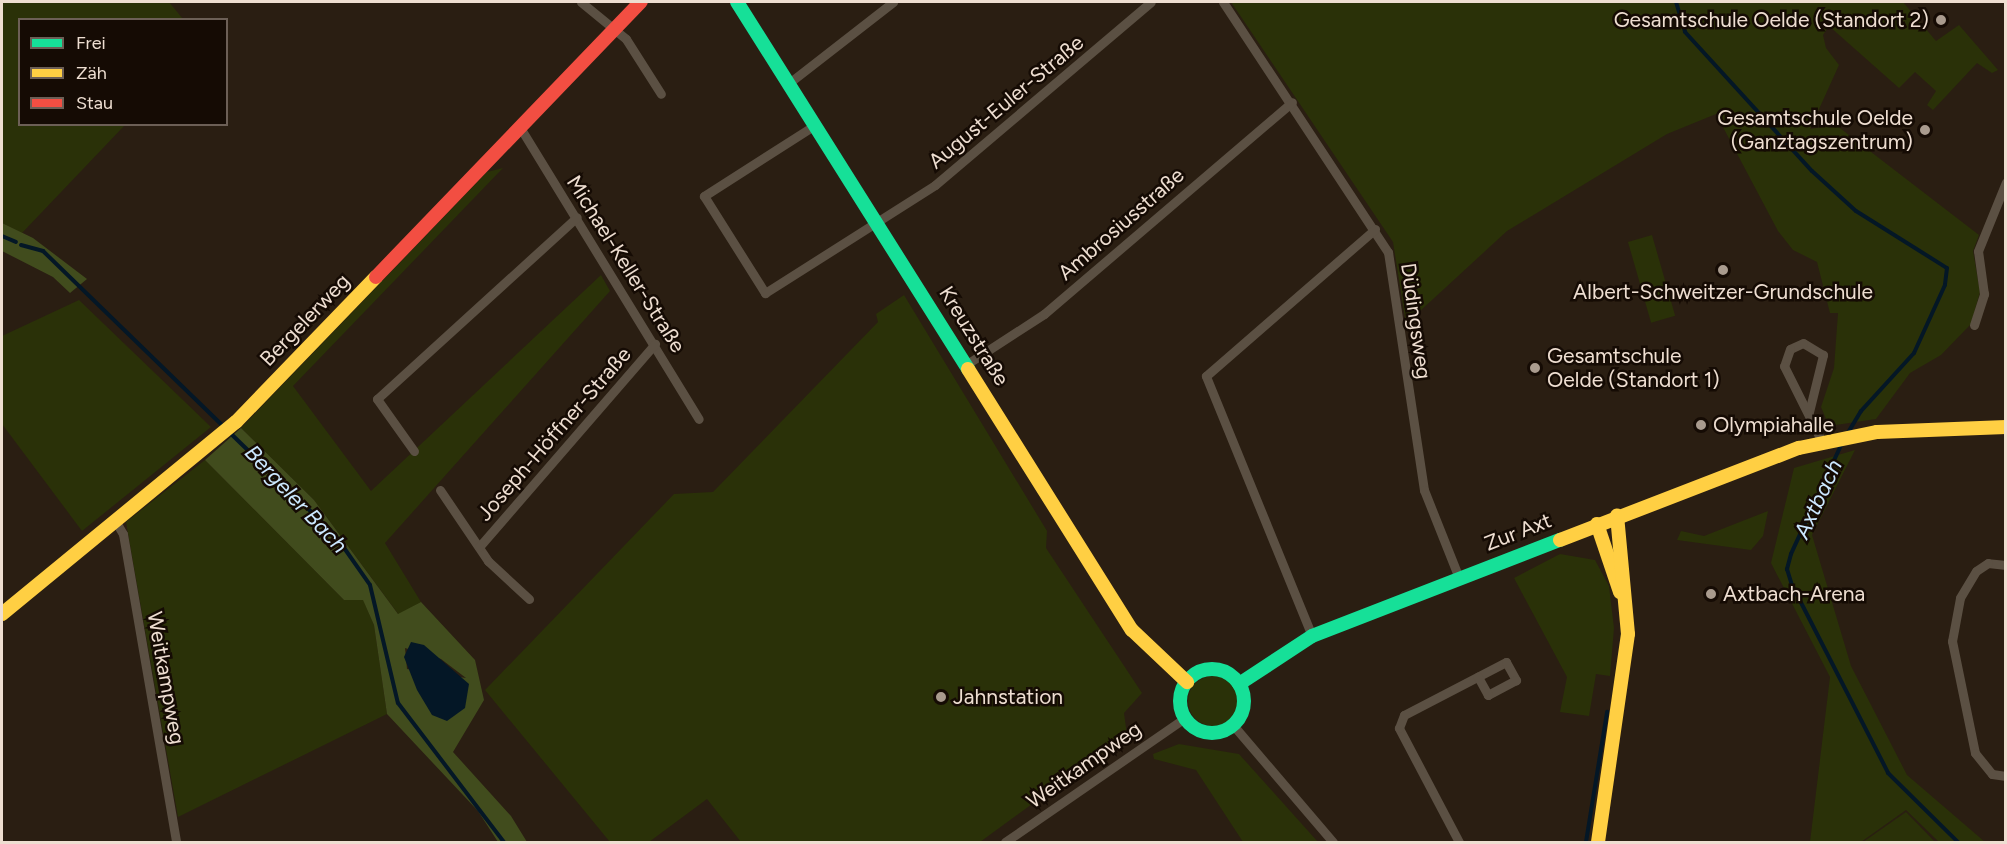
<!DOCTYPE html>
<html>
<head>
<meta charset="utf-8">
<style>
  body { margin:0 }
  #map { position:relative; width:2007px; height:844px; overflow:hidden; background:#2a1e12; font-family:Figtree,sans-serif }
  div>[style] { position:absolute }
  .green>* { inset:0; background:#2a3108; transform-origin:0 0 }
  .round { border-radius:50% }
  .forest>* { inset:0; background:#414c1d }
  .water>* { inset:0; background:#041726 }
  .stream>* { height:4px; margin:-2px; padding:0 2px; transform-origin:2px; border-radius:2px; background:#041726 }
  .street>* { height:9px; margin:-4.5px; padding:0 4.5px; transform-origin:4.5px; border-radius:4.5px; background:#5b5043 }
  .fast>* { height:14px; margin:-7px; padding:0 7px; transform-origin:7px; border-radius:7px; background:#16e098 }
  .fast>.ring { margin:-7px; padding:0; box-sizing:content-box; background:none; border:14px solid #16e098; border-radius:50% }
  .slow>* { height:14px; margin:-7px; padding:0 7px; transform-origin:7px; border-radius:7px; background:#ffcf43 }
  .jam>* { height:14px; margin:-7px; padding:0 7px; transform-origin:7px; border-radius:7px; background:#f24e42 }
  .dots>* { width:16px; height:16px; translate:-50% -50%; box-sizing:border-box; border:3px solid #150b04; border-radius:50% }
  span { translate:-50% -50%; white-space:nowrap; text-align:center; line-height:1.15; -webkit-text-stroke:5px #150b04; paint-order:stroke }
  .poi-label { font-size:21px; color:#eeded1 }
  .right { translate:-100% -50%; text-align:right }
  .left { translate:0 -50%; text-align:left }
  .street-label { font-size:21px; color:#eeded1 }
  .water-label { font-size:22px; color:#cce8ff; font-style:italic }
  .frame { position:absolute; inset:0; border:3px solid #eeded1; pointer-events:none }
  .legend { position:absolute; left:18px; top:18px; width:210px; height:108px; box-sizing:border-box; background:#150b04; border:2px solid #6c5f56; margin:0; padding:8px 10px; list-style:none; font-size:18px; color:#eeded1 }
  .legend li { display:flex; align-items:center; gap:12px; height:30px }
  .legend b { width:30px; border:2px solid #6c5f56 }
</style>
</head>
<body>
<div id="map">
  <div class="green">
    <i style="clip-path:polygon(2px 2px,169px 2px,183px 19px,20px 20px,20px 124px,125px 125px,22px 233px,2px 223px)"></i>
    <i style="clip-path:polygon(1231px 2px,1903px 2px,1936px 41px,1959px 25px,1998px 70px,1992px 73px,1977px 63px,1933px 110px,1927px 105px,1936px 91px,1915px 72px,1899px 88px,1829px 26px,1823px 35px,1826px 48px,1839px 65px,1810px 129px,1836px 125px,1979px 235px,1973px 251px,1980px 292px,1971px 324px,1941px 355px,1910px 373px,1876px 419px,1829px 426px,1821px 407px,1834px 368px,1838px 313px,1830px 313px,1817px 262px,1793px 250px,1778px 231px,1716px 114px,1667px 134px,1507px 231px,1406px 324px,1393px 242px)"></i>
    <i style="clip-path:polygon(503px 168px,293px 386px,371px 491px,601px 275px,610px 291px,385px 543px,421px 602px,399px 615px,314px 500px,241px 428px,487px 172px)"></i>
    <i style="left:1652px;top:235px;width:84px;height:25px;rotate:74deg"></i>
    <i style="clip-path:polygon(904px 295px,1047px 531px,1046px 548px,1142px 693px,1124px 713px,1127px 735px,980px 842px,741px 842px,707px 799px,649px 842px,610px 842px,485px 690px,674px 494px,713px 492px,878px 322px,876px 314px)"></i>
    <i style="clip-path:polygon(79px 300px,211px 427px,82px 531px,2px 424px,2px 336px)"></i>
    <i style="clip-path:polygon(1855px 450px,1812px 535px,1851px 666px,1907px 775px,1985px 842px,1939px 842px,1906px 810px,1861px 842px,1810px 842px,1830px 677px,1771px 563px,1794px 468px)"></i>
    <i style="clip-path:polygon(205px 460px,344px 600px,363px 599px,374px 625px,387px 714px,178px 817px,126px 522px)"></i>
    <i style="clip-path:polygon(1768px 511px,1763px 536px,1751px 550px,1677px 540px,1681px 531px,1704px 536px)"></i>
    <i style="clip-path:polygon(1560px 554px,1595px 560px,1609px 586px,1614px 628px,1610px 676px,1596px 674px,1589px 716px,1560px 712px,1567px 677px,1514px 578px)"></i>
    <i class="round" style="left:1188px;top:676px;width:50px;height:50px"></i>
    <i style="clip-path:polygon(1179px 744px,1239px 754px,1318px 842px,1243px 842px,1196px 770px,1154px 759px,1153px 754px)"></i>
    <i style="clip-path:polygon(1906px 812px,1935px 842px,1863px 842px)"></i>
  </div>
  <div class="forest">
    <i style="clip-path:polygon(2px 223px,33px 238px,87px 279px,70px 293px,53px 277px,2px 251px)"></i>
    <i style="clip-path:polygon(evenodd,241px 428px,314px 500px,398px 614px,421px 602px,475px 660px,484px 700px,453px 752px,511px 816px,527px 842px,498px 842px,478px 811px,387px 714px,374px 625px,363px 600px,344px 600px,205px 460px,241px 428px,405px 648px,441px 659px,466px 678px,407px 669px,405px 648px)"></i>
  </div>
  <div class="water">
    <i style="clip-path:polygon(411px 642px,424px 645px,469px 684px,465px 708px,447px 721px,432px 715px,417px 690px,404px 657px)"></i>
  </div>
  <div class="stream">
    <i style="left:1676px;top:2px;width:31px;rotate:73deg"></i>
    <i style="left:1685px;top:32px;width:188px;rotate:47.6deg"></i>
    <i style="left:1812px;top:171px;width:59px;rotate:42.3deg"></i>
    <i style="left:1856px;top:211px;width:107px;rotate:32.1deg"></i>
    <i style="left:1947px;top:268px;width:17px;rotate:97deg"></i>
    <i style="left:1945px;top:285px;width:75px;rotate:114.5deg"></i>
    <i style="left:1914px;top:353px;width:79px;rotate:132.4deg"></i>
    <i style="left:1861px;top:411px;width:27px;rotate:121deg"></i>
    <i style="left:2px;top:236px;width:15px;rotate:23deg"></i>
    <i style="left:21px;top:245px;width:23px;rotate:15deg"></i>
    <i style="left:43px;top:251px;width:407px;rotate:44.2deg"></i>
    <i style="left:335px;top:535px;width:61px;rotate:55deg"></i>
    <i style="left:370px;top:585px;width:121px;rotate:76.7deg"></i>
    <i style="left:398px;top:703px;width:175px;rotate:52.7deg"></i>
    <i style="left:1842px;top:443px;width:122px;rotate:114.7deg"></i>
    <i style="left:1791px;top:554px;width:16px;rotate:105deg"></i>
    <i style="left:1787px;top:569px;width:17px;rotate:73deg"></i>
    <i style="left:1792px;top:585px;width:211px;rotate:62.9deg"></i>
    <i style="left:1888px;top:773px;width:98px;rotate:44.6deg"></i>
    <i style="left:1586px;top:842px;width:132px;rotate:-80.8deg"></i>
  </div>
  <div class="street">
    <i style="left:581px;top:2px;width:58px;rotate:39.4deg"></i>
    <i style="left:626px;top:39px;width:65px;rotate:57.5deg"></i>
    <i style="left:1223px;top:2px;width:300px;rotate:56.6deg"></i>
    <i style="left:1388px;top:252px;width:241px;rotate:81.4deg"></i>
    <i style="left:1424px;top:490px;width:95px;rotate:68.3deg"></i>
    <i style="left:789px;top:83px;width:132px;rotate:-37.9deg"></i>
    <i style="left:815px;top:125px;width:132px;rotate:147.4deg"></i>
    <i style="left:704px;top:196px;width:115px;rotate:57.8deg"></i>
    <i style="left:765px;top:293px;width:201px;rotate:-32.4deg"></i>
    <i style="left:935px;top:185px;width:283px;rotate:-40.3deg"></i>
    <i style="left:521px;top:129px;width:340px;rotate:58.5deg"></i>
    <i style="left:1974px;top:325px;width:33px;rotate:-72deg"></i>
    <i style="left:1984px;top:294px;width:43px;rotate:-97.9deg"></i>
    <i style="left:1978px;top:251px;width:74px;rotate:-67.9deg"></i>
    <i style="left:967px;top:364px;width:92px;rotate:-33deg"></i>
    <i style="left:1044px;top:314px;width:326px;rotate:-40.5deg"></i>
    <i style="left:1809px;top:412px;width:59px;rotate:-76.2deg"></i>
    <i style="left:1823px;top:355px;width:23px;rotate:-149deg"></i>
    <i style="left:1803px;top:343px;width:14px;rotate:155deg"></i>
    <i style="left:1790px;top:349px;width:18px;rotate:109deg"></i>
    <i style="left:1784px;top:366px;width:85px;rotate:63.4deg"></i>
    <i style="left:414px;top:451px;width:64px;rotate:-125.4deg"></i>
    <i style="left:377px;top:399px;width:270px;rotate:-42.3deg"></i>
    <i style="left:440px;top:490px;width:86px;rotate:55.9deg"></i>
    <i style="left:488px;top:561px;width:56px;rotate:42.8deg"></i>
    <i style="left:116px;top:522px;width:14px;rotate:60deg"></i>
    <i style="left:123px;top:534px;width:313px;rotate:80.2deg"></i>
    <i style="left:479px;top:547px;width:269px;rotate:-49.1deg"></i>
    <i style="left:2006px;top:565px;width:18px;rotate:-174deg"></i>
    <i style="left:1988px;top:563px;width:14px;rotate:146deg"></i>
    <i style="left:1976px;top:571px;width:31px;rotate:121deg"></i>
    <i style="left:1960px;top:598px;width:44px;rotate:100.5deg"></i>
    <i style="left:1952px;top:641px;width:114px;rotate:78.4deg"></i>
    <i style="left:1975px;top:753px;width:27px;rotate:51deg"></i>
    <i style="left:1992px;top:774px;width:14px;rotate:8deg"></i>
    <i style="left:1312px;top:636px;width:281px;rotate:-112.2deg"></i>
    <i style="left:1206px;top:376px;width:224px;rotate:-41deg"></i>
    <i style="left:1233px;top:725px;width:154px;rotate:49.5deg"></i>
    <i style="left:1005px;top:842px;width:219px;rotate:-34.6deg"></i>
    <i style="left:1459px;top:842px;width:129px;rotate:-117.8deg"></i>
    <i style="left:1399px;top:728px;width:14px;rotate:-69deg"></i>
    <i style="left:1404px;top:715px;width:115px;rotate:-27.5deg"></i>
    <i style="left:1506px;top:662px;width:21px;rotate:61deg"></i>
    <i style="left:1516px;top:680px;width:32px;rotate:152deg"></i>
    <i style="left:1488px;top:695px;width:21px;rotate:-119deg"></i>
  </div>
  <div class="fast">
    <i style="left:737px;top:2px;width:434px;rotate:57.8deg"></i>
    <i class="ring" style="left:1180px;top:669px;width:50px;height:50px"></i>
    <i style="left:1239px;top:684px;width:87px;rotate:-33.3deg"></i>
    <i style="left:1312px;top:636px;width:266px;rotate:-21.2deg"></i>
  </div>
  <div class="slow">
    <i style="left:968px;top:369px;width:308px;rotate:57.9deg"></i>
    <i style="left:1132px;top:630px;width:76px;rotate:43.4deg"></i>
    <i style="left:1597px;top:524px;width:72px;rotate:71.3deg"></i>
    <i style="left:1560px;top:540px;width:256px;rotate:-21.1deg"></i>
    <i style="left:1799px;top:448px;width:80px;rotate:-11.6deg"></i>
    <i style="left:1877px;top:432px;width:129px;rotate:-2.2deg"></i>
    <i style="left:2px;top:614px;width:303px;rotate:-39.4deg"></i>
    <i style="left:236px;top:422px;width:202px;rotate:-46deg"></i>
    <i style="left:1598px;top:842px;width:210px;rotate:-81.8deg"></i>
    <i style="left:1628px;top:634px;width:119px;rotate:-95.3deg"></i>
  </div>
  <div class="jam">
    <i style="left:376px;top:277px;width:382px;rotate:-46.1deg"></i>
  </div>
  <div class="dots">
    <i style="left:1941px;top:20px;background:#a99b8e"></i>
    <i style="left:1925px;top:130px;background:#a99b8e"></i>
    <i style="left:1723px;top:270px;background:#a99b8e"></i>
    <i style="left:1535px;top:368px;background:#a99b8e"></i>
    <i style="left:1701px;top:425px;background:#a99b8e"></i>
    <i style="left:1711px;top:594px;background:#a99b8e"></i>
    <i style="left:941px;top:697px;background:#a99b8e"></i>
  </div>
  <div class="poi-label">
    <span class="right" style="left:1929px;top:20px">Gesamtschule Oelde (Standort 2)</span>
    <span class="right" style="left:1913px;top:130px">Gesamtschule Oelde<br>(Ganztagszentrum)</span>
    <span style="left:1723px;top:292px">Albert-Schweitzer-Grundschule</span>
    <span class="left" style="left:1547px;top:368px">Gesamtschule<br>Oelde (Standort 1)</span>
    <span class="left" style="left:1713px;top:425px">Olympiahalle</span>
    <span class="left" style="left:1723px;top:594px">Axtbach-Arena</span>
    <span class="left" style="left:953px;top:697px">Jahnstation</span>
  </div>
  <div class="street-label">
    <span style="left:1006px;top:102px;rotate:-40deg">August-Euler-Straße</span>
    <span style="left:1121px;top:224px;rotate:-41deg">Ambrosiusstraße</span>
    <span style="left:626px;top:264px;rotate:58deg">Michael-Keller-Straße</span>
    <span style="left:305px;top:320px;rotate:-46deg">Bergelerweg</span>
    <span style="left:1416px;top:321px;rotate:82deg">Düdingsweg</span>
    <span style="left:974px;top:336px;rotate:58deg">Kreuzstraße</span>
    <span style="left:554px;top:434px;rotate:-49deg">Joseph-Höffner-Straße</span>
    <span style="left:1518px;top:532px;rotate:-21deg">Zur Axt</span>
    <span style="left:166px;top:678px;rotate:80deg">Weitkampweg</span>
    <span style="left:1084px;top:765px;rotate:-35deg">Weitkampweg</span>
  </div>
  <div class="water-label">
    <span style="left:296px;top:499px;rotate:47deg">Bergeler Bach</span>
    <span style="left:1818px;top:499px;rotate:-65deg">Axtbach</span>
  </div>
  <div class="frame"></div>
  <ul class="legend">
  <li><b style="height:8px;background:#16e098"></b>Frei</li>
  <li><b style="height:8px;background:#ffcf43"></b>Zäh</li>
  <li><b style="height:8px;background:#f24e42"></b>Stau</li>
  </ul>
</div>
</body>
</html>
